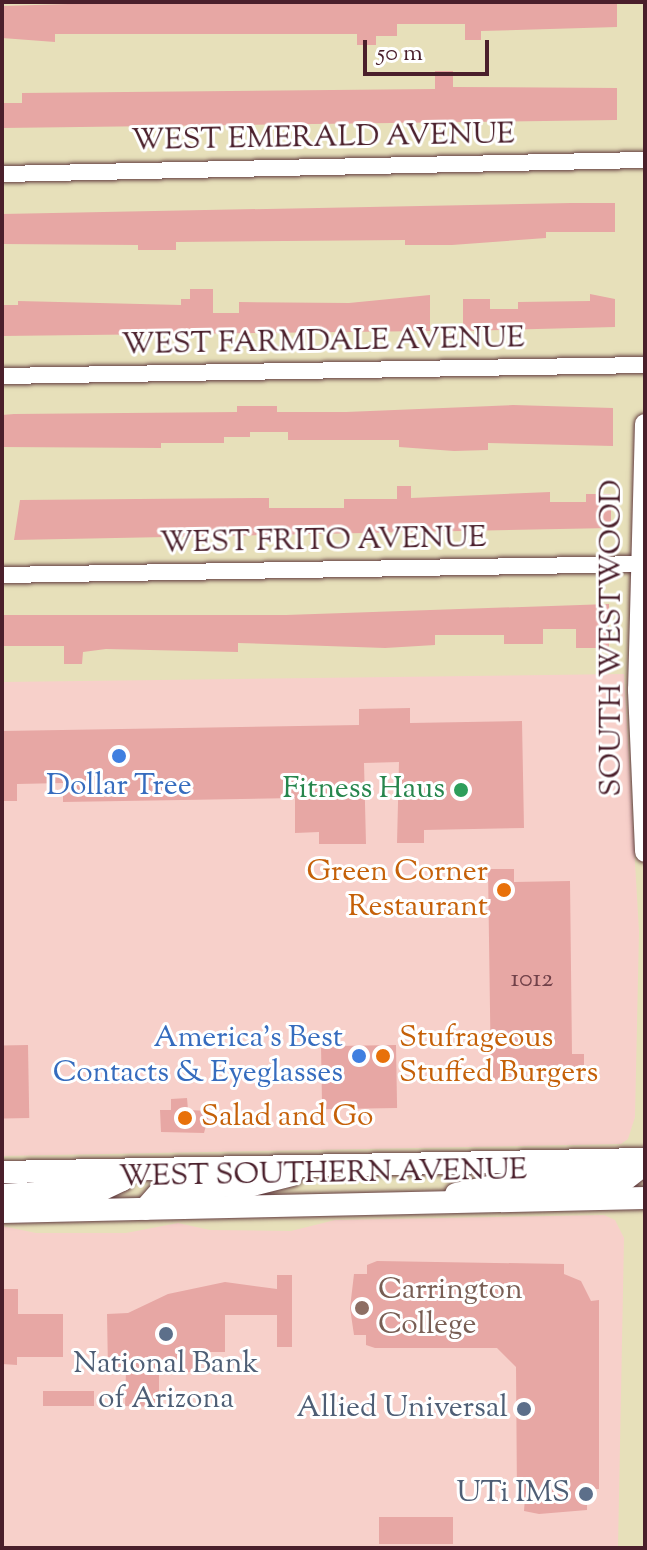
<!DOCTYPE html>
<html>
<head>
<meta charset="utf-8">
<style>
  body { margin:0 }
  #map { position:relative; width:647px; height:1550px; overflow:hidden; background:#e7e0ba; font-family:"Sorts Mill Goudy",serif }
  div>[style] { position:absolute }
  .built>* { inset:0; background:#f7d0ca }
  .building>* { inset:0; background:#e7a7a4; transform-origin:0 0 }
  .roads { filter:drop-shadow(0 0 2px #623c40) drop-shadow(0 0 2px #623c40) }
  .minor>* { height:16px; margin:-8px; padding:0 8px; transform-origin:8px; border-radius:8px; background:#fff }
  .tertiary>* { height:20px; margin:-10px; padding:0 10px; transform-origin:10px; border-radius:10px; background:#fff }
  .secondary>* { height:22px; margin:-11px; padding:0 11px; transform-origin:11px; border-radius:11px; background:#fff }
  .dots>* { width:22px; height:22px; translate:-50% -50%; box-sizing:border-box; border:4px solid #fff; border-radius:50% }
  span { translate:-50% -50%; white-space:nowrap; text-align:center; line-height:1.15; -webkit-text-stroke:6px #fff; paint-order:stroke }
  .number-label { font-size:26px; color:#714149 }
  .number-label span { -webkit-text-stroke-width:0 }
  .street-label { font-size:30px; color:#4a1f2b }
  .shop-label { font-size:30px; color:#366cbe }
  .right { translate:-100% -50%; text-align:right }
  .leisure-label { font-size:30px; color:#27864d }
  .food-label { font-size:30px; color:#c56008 }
  .left { translate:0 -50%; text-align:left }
  .education-label { font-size:30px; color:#785e54 }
  .service-label { font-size:30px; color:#4e5e75 }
  .frame { position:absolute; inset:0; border:4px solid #4a1f2b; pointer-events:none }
  .scale { position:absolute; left:363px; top:40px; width:126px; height:36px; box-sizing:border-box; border:4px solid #4a1f2b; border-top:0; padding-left:10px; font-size:24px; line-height:28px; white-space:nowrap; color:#4a1f2b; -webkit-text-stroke:6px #fff; paint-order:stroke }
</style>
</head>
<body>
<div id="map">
  <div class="built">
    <i style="clip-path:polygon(624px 674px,639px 931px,635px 1117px,628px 1139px,621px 1144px,2px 1156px,2px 682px)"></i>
    <i style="clip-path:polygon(604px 1215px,615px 1220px,624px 1238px,618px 1548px,2px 1548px,2px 1226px,36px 1233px,126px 1233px,178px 1223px,210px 1230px,291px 1231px,335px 1220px)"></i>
  </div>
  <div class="building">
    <i style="clip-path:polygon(135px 2px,617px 2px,617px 27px,481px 31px,481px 40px,465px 40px,465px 24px,397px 24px,397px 36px,376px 36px,376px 45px,357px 45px,357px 34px,55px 34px,55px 42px,2px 38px,2px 6px)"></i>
    <i style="clip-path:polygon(435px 71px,453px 71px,453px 87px,617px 88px,617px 120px,2px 128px,2px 103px,22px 103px,22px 93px,435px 89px)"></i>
    <i style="clip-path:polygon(571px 203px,615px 203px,615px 232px,546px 232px,546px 238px,452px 245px,405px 245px,405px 240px,176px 242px,176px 250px,138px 250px,138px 245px,2px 244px,2px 214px)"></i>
    <i style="clip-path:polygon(190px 289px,213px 289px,213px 313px,239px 313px,239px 302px,349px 303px,430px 295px,430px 331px,2px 336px,2px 305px,18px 305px,18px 301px,181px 305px,181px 299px,190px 299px)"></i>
    <i style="clip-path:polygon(590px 294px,615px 299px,615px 327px,463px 331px,463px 299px,490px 299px,490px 309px,518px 309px,518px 302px,590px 301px)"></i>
    <i style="clip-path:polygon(513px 405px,613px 408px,613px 446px,488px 443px,488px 450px,454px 451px,399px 447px,399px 440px,288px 440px,288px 432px,250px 432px,250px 437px,224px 437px,224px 443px,161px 443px,161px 448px,2px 447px,2px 415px,14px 414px,237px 412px,237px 406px,277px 406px,277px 412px,346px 412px)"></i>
    <i style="clip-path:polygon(397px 486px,411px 486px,411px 498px,550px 492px,550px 502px,586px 502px,586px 494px,611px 494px,611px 528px,14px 540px,20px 500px,269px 498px,269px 508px,344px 508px,344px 499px,397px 499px)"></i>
    <i style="clip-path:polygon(609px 604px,609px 648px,576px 648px,576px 629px,543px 629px,543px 644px,504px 644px,504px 635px,435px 635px,435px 645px,385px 648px,238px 643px,238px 652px,106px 649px,83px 652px,82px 664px,64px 664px,64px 646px,2px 646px,2px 615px,286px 615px)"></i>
    <i style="clip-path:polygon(410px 708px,410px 723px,522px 721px,524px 828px,424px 830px,424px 843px,397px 843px,399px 762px,364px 763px,366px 844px,319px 844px,319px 832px,295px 833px,295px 798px,63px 802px,63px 783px,17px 784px,17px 801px,2px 801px,2px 731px,359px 725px,359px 709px)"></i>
    <i style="clip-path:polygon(488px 869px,514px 869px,514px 882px,570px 881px,572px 1054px,584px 1054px,584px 1075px,491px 1080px)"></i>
    <i style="left:28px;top:1045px;width:73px;height:26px;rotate:89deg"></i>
    <i style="left:396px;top:1045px;width:63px;height:75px;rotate:89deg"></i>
    <i style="clip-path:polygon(187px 1098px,188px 1110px,210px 1111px,204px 1133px,161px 1132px,160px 1110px,171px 1110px,171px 1099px)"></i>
    <i style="clip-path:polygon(377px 1261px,564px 1264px,564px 1274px,581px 1281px,591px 1301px,599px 1300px,599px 1489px,594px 1489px,594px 1498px,587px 1498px,587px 1510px,539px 1514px,524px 1511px,525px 1498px,517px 1498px,516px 1367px,497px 1348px,375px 1348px,366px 1345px,366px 1335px,354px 1335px,350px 1308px,354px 1274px,367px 1274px,367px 1265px)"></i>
    <i style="clip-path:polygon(277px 1275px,292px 1275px,292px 1347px,277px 1347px,277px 1315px,225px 1315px,225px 1352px,193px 1352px,193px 1372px,159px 1372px,159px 1407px,125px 1406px,126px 1371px,108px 1371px,107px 1314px,128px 1313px,168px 1294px,225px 1282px,277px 1289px)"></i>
    <i style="clip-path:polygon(2px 1289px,18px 1289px,18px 1314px,63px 1314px,63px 1357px,17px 1357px,17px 1365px,2px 1364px)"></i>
    <i style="left:43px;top:1391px;width:51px;height:15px"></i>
    <i style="left:379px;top:1517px;width:74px;height:27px"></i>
  </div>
  <div class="roads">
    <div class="minor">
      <i style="left:2px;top:174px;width:643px;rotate:-1.25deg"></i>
      <i style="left:2px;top:376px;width:643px;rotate:-0.98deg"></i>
      <i style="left:2px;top:575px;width:643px;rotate:-0.98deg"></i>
    </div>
    <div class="tertiary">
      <i style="left:645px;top:424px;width:266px;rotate:91.5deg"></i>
      <i style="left:638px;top:690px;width:162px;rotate:87.5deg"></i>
    </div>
    <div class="secondary">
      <i style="left:2px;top:1172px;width:643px;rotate:-1.16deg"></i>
      <i style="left:456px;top:1194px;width:53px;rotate:-11.9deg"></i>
      <i style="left:508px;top:1183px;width:115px;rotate:-1deg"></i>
      <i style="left:623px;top:1181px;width:28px;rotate:-38deg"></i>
      <i style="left:2px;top:1195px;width:101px;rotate:-3.4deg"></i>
      <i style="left:103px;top:1189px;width:21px;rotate:-25deg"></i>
      <i style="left:122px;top:1180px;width:13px;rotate:-58deg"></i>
      <i style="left:145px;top:1209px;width:28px;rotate:-49deg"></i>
      <i style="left:163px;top:1188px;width:89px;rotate:-1.9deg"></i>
      <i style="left:252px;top:1185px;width:41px;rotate:-14deg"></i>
      <i style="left:2px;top:1212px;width:643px;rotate:-1.25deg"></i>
    </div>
  </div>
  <div class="dots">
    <i style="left:119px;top:756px;background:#3f7fe0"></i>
    <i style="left:461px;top:790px;background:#2e9e5b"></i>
    <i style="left:504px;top:890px;background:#e8710a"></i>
    <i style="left:359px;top:1056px;background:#3f7fe0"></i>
    <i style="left:383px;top:1056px;background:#e8710a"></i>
    <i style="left:185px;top:1118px;background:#e8710a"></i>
    <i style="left:362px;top:1308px;background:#8d6e63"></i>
    <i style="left:166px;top:1334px;background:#5c6f8a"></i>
    <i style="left:524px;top:1409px;background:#5c6f8a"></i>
    <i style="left:586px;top:1494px;background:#5c6f8a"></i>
  </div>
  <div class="number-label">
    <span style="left:532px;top:980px">1012</span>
  </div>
  <div class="street-label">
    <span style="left:323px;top:139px;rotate:-1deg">WEST EMERALD AVENUE</span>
    <span style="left:323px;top:343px;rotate:-1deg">WEST FARMDALE AVENUE</span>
    <span style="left:323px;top:542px;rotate:-1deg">WEST FRITO AVENUE</span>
    <span style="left:613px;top:638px;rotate:-90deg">SOUTH WESTWOOD</span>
    <span style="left:323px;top:1175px;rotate:-1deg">WEST SOUTHERN AVENUE</span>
  </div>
  <div class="shop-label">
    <span style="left:119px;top:787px">Dollar Tree</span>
    <span class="right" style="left:343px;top:1056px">America's Best<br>Contacts &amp; Eyeglasses</span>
  </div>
  <div class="leisure-label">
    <span class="right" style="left:445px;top:790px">Fitness Haus</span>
  </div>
  <div class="food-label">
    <span class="right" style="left:488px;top:890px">Green Corner<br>Restaurant</span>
    <span class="left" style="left:399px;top:1056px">Stufrageous<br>Stuffed Burgers</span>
    <span class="left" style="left:201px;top:1118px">Salad and Go</span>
  </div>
  <div class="education-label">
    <span class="left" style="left:378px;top:1308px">Carrington<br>College</span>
  </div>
  <div class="service-label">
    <span style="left:166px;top:1382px">National Bank<br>of Arizona</span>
    <span class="right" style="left:508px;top:1409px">Allied Universal</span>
    <span class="right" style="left:570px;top:1494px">UTi IMS</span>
  </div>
  <div class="frame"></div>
  <div class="scale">50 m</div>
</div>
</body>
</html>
